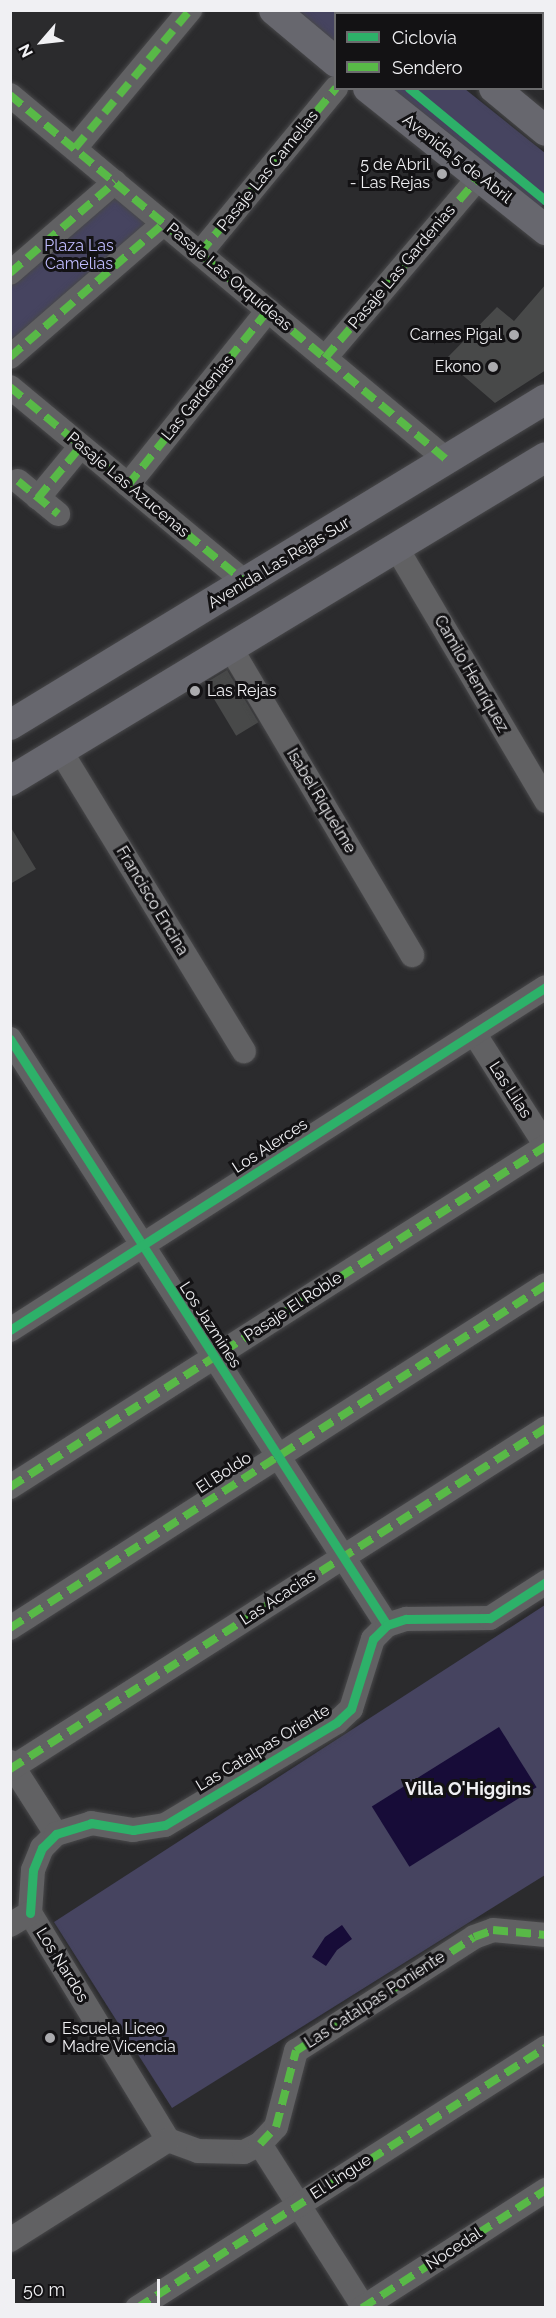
<!DOCTYPE html>
<html>
<head>
<meta charset="utf-8">
<style>
  body { margin:0 }
  #map { position:relative; width:556px; height:2318px; overflow:hidden; background:#2b2b2d; font-family:Raleway,sans-serif }
  div>[style] { position:absolute }
  .green>* { inset:0; background:#464460 }
  .water>* { inset:0; background:#170c38; transform-origin:0 0 }
  .building>* { inset:0; background:#484949; transform-origin:0 0 }
  .roads { filter:drop-shadow(0 0 2px #48484a) drop-shadow(0 0 2px #48484a) }
  .minor>* { height:24px; margin:-12px; padding:0 12px; transform-origin:12px; border-radius:12px; background:#616163 }
  .major>* { height:30px; margin:-15px; padding:0 15px; transform-origin:15px; border-radius:15px; background:#67676e }
  .quiet>* { height:8px; margin-top:-4px; transform-origin:0; background:repeating-linear-gradient(90deg,#58b947 0 15px,transparent 0 23px) }
  .cycleway>* { height:9px; margin:-4.5px; padding:0 4.5px; transform-origin:4.5px; border-radius:4.5px; background:#2db169 }
  .dots>* { width:16px; height:16px; translate:-50% -50%; box-sizing:border-box; border:3px solid #131214; border-radius:50% }
  span { translate:-50% -50%; white-space:nowrap; text-align:center; line-height:1.15; -webkit-text-stroke:6px #131214; paint-order:stroke }
  .street-label { font-size:16px; color:#f0f0f3 }
  .poi-label { font-size:16px; color:#f0f0f3 }
  .right { translate:-100% -50%; text-align:right }
  .left { translate:0 -50%; text-align:left }
  .park-label { font-size:16px; color:#bfbbfe }
  .neighbourhood-label { font-size:18px; color:#f0f0f3; font-weight:700 }
  .frame { position:absolute; inset:0; border:12px solid #f0f0f3; pointer-events:none }
  .legend { position:absolute; left:334px; top:12px; width:210px; height:78px; box-sizing:border-box; background:#131214; border:2px solid #6b6b6d; margin:0; padding:8px 10px; list-style:none; font-size:18px; color:#f0f0f3 }
  .legend li { display:flex; align-items:center; gap:12px; height:30px }
  .legend b { width:30px; border:2px solid #6b6b6d }
  .north { position:absolute; left:12px; top:12px; width:60px; height:60px; -webkit-text-stroke:4px #131214; paint-order:stroke; rotate:242deg; font-size:16px; font-weight:700; line-height:24px; text-align:center; color:#f0f0f3 }
  .north::after { content:''; display:block; margin:auto; width:21px; height:27px; background:#f0f0f3; clip-path:polygon(50% 0,100% 100%,50% 72%,0 100%) }
  .scale { position:absolute; left:12px; top:2279px; width:148px; height:27px; box-sizing:border-box; border:3px solid #f0f0f3; border-top:0; padding-left:8px; font-size:18px; line-height:21px; white-space:nowrap; color:#f0f0f3; -webkit-text-stroke:4px #131214; paint-order:stroke }
</style>
</head>
<body>
<div id="map">
  <div class="green">
    <i style="clip-path:polygon(369px 10px,372px 13px,336px 14px,335px 48px,290px 11px)"></i>
    <i style="clip-path:polygon(386px 89px,465px 89px,545px 153px,545px 202px,538px 211px)"></i>
    <i style="clip-path:polygon(110px 193px,148px 222px,11px 351px,10px 279px)"></i>
    <i style="clip-path:polygon(545px 1605px,545px 1875px,172px 2108px,54px 1922px)"></i>
  </div>
  <div class="water">
    <i style="left:499px;top:1727px;width:71px;height:150px;rotate:58deg"></i>
    <i style="clip-path:polygon(342px 1925px,352px 1939px,337px 1950px,326px 1966px,312px 1957px,325px 1937px)"></i>
  </div>
  <div class="building">
    <i style="clip-path:polygon(546px 284px,546px 370px,495px 403px,445px 360px,497px 307px,514px 321px)"></i>
    <i style="left:227px;top:670px;width:61px;height:26px;rotate:59deg"></i>
    <i style="clip-path:polygon(10px 826px,36px 869px,10px 884px)"></i>
  </div>
  <div class="roads">
    <div class="minor">
      <i style="left:10px;top:95px;width:569px;rotate:39.87deg"></i>
      <i style="left:75px;top:148px;width:180px;rotate:-50.2deg"></i>
      <i style="left:200px;top:253px;width:214px;rotate:-50.5deg"></i>
      <i style="left:10px;top:273px;width:139px;rotate:-40.9deg"></i>
      <i style="left:10px;top:357px;width:204px;rotate:-41deg"></i>
      <i style="left:325px;top:358px;width:238px;rotate:-49.6deg"></i>
      <i style="left:10px;top:387px;width:307px;rotate:39.7deg"></i>
      <i style="left:18px;top:481px;width:52px;rotate:39.5deg"></i>
      <i style="left:128px;top:485px;width:224px;rotate:-51.3deg"></i>
      <i style="left:38px;top:498px;width:67px;rotate:-50.4deg"></i>
      <i style="left:396px;top:547px;width:295px;rotate:59.4deg"></i>
      <i style="left:230px;top:647px;width:358px;rotate:59.4deg"></i>
      <i style="left:60px;top:750px;width:353px;rotate:58.6deg"></i>
      <i style="left:474px;top:1033px;width:134px;rotate:57.5deg"></i>
      <i style="left:10px;top:1039px;width:697px;rotate:57.25deg"></i>
      <i style="left:10px;top:1330px;width:636px;rotate:-32.62deg"></i>
      <i style="left:10px;top:1487px;width:635px;rotate:-32.46deg"></i>
      <i style="left:10px;top:1628px;width:636px;rotate:-32.62deg"></i>
      <i style="left:10px;top:1762px;width:85px;rotate:57.4deg"></i>
      <i style="left:10px;top:1769px;width:635px;rotate:-32.46deg"></i>
      <i style="left:30px;top:1913px;width:43px;rotate:-86deg"></i>
      <i style="left:33px;top:1870px;width:24px;rotate:-68deg"></i>
      <i style="left:42px;top:1848px;width:20px;rotate:-45deg"></i>
      <i style="left:56px;top:1834px;width:37px;rotate:-17deg"></i>
      <i style="left:91px;top:1823px;width:43px;rotate:9.5deg"></i>
      <i style="left:133px;top:1830px;width:32px;rotate:-9deg"></i>
      <i style="left:165px;top:1825px;width:200px;rotate:-30.9deg"></i>
      <i style="left:337px;top:1722px;width:19px;rotate:-43deg"></i>
      <i style="left:351px;top:1709px;width:73px;rotate:-72.6deg"></i>
      <i style="left:373px;top:1639px;width:20px;rotate:-45deg"></i>
      <i style="left:387px;top:1625px;width:20px;rotate:-18deg"></i>
      <i style="left:406px;top:1619px;width:84px;rotate:-0.7deg"></i>
      <i style="left:490px;top:1618px;width:67px;rotate:-32.7deg"></i>
      <i style="left:30px;top:1913px;width:266px;rotate:58.7deg"></i>
      <i style="left:10px;top:1925px;width:23px;rotate:-31deg"></i>
      <i style="left:168px;top:2140px;width:32px;rotate:20deg"></i>
      <i style="left:198px;top:2151px;width:46px;rotate:1.2deg"></i>
      <i style="left:244px;top:2152px;width:18px;rotate:-27deg"></i>
      <i style="left:260px;top:2144px;width:23px;rotate:-47deg"></i>
      <i style="left:276px;top:2127px;width:79px;rotate:-75.3deg"></i>
      <i style="left:296px;top:2051px;width:211px;rotate:-32.6deg"></i>
      <i style="left:474px;top:1937px;width:20px;rotate:-20deg"></i>
      <i style="left:493px;top:1930px;width:53px;rotate:5.4deg"></i>
      <i style="left:260px;top:2144px;width:194px;rotate:57.6deg"></i>
      <i style="left:10px;top:2240px;width:187px;rotate:-32.3deg"></i>
      <i style="left:137px;top:2308px;width:485px;rotate:-32.5deg"></i>
      <i style="left:362px;top:2308px;width:219px;rotate:-32.7deg"></i>
    </div>
    <div class="major">
      <i style="left:274px;top:10px;width:81px;rotate:40deg"></i>
      <i style="left:401px;top:10px;width:5px;rotate:53deg"></i>
      <i style="left:368px;top:88px;width:228px;rotate:38.6deg"></i>
      <i style="left:494px;top:88px;width:67px;rotate:39.6deg"></i>
      <i style="left:10px;top:725px;width:627px;rotate:-31.31deg"></i>
      <i style="left:10px;top:781px;width:626px;rotate:-31.15deg"></i>
    </div>
  </div>
  <div class="quiet">
    <i style="left:10px;top:95px;width:569px;rotate:39.87deg"></i>
    <i style="left:75px;top:148px;width:180px;rotate:-50.2deg"></i>
    <i style="left:200px;top:253px;width:214px;rotate:-50.5deg"></i>
    <i style="left:10px;top:273px;width:139px;rotate:-40.9deg"></i>
    <i style="left:10px;top:357px;width:204px;rotate:-41deg"></i>
    <i style="left:325px;top:358px;width:238px;rotate:-49.6deg"></i>
    <i style="left:10px;top:387px;width:307px;rotate:39.7deg"></i>
    <i style="left:18px;top:481px;width:52px;rotate:39.5deg"></i>
    <i style="left:128px;top:485px;width:224px;rotate:-51.3deg"></i>
    <i style="left:38px;top:498px;width:67px;rotate:-50.4deg"></i>
    <i style="left:10px;top:1487px;width:635px;rotate:-32.46deg"></i>
    <i style="left:10px;top:1628px;width:636px;rotate:-32.62deg"></i>
    <i style="left:10px;top:1769px;width:635px;rotate:-32.46deg"></i>
    <i style="left:260px;top:2144px;width:23px;rotate:-47deg"></i>
    <i style="left:276px;top:2127px;width:79px;rotate:-75.3deg"></i>
    <i style="left:296px;top:2051px;width:211px;rotate:-32.6deg"></i>
    <i style="left:474px;top:1937px;width:20px;rotate:-20deg"></i>
    <i style="left:493px;top:1930px;width:53px;rotate:5.4deg"></i>
    <i style="left:137px;top:2308px;width:485px;rotate:-32.5deg"></i>
    <i style="left:362px;top:2308px;width:219px;rotate:-32.7deg"></i>
  </div>
  <div class="cycleway">
    <i style="left:409px;top:88px;width:178px;rotate:39.5deg"></i>
    <i style="left:10px;top:1039px;width:697px;rotate:57.25deg"></i>
    <i style="left:10px;top:1330px;width:636px;rotate:-32.62deg"></i>
    <i style="left:30px;top:1913px;width:43px;rotate:-86deg"></i>
    <i style="left:33px;top:1870px;width:24px;rotate:-68deg"></i>
    <i style="left:42px;top:1848px;width:20px;rotate:-45deg"></i>
    <i style="left:56px;top:1834px;width:37px;rotate:-17deg"></i>
    <i style="left:91px;top:1823px;width:43px;rotate:9.5deg"></i>
    <i style="left:133px;top:1830px;width:32px;rotate:-9deg"></i>
    <i style="left:165px;top:1825px;width:200px;rotate:-30.9deg"></i>
    <i style="left:337px;top:1722px;width:19px;rotate:-43deg"></i>
    <i style="left:351px;top:1709px;width:73px;rotate:-72.6deg"></i>
    <i style="left:373px;top:1639px;width:20px;rotate:-45deg"></i>
    <i style="left:387px;top:1625px;width:20px;rotate:-18deg"></i>
    <i style="left:406px;top:1619px;width:84px;rotate:-0.7deg"></i>
    <i style="left:490px;top:1618px;width:67px;rotate:-32.7deg"></i>
  </div>
  <div class="dots">
    <i style="left:442px;top:174px;background:#ababae"></i>
    <i style="left:514px;top:335px;background:#ababae"></i>
    <i style="left:493px;top:367px;background:#ababae"></i>
    <i style="left:195px;top:691px;background:#ababae"></i>
    <i style="left:50px;top:2038px;background:#ababae"></i>
  </div>
  <div class="street-label">
    <span style="left:457px;top:159px;rotate:38deg">Avenida 5 de Abril</span>
    <span style="left:268px;top:171px;rotate:-51deg">Pasaje Las Camelias</span>
    <span style="left:402px;top:267px;rotate:-50deg">Pasaje Las Gardenias</span>
    <span style="left:229px;top:277px;rotate:40deg">Pasaje Las Orquídeas</span>
    <span style="left:198px;top:398px;rotate:-51deg">Las Gardenias</span>
    <span style="left:128px;top:485px;rotate:40deg">Pasaje Las Azucenas</span>
    <span style="left:279px;top:563px;rotate:-31deg">Avenida Las Rejas Sur</span>
    <span style="left:471px;top:674px;rotate:60deg">Camilo Henríquez</span>
    <span style="left:321px;top:801px;rotate:59deg">Isabel Riquelme</span>
    <span style="left:152px;top:901px;rotate:59deg">Francisco Encina</span>
    <span style="left:510px;top:1090px;rotate:57deg">Las Lilas</span>
    <span style="left:270px;top:1146px;rotate:-33deg">Los Alerces</span>
    <span style="left:293px;top:1307px;rotate:-33deg">Pasaje El Roble</span>
    <span style="left:210px;top:1325px;rotate:57deg">Los Jazmines</span>
    <span style="left:224px;top:1473px;rotate:-33deg">El Boldo</span>
    <span style="left:278px;top:1598px;rotate:-33deg">Las Acacias</span>
    <span style="left:263px;top:1748px;rotate:-31deg">Las Catalpas Oriente</span>
    <span style="left:62px;top:1965px;rotate:58deg">Los Nardos</span>
    <span style="left:375px;top:2000px;rotate:-33deg">Las Catalpas Poniente</span>
    <span style="left:341px;top:2177px;rotate:-33deg">El Lingue</span>
    <span style="left:454px;top:2249px;rotate:-33deg">Nocedal</span>
  </div>
  <div class="poi-label">
    <span class="right" style="left:430px;top:174px">5 de Abril<br>- Las Rejas</span>
    <span class="right" style="left:502px;top:335px">Carnes Pigal</span>
    <span class="right" style="left:481px;top:367px">Ekono</span>
    <span class="left" style="left:207px;top:691px">Las Rejas</span>
    <span class="left" style="left:62px;top:2038px">Escuela Liceo<br>Madre Vicencia</span>
  </div>
  <div class="park-label">
    <span style="left:79px;top:255px">Plaza Las<br>Camelias</span>
  </div>
  <div class="neighbourhood-label">
    <span style="left:468px;top:1789px">Villa O'Higgins</span>
  </div>
  <div class="frame"></div>
  <ul class="legend">
  <li><b style="height:8px;background:#2db169"></b>Ciclovía</li>
  <li><b style="height:8px;background:#58b947"></b>Sendero</li>
  </ul>
  <div class="north">N</div>
  <div class="scale">50 m</div>
</div>
</body>
</html>
